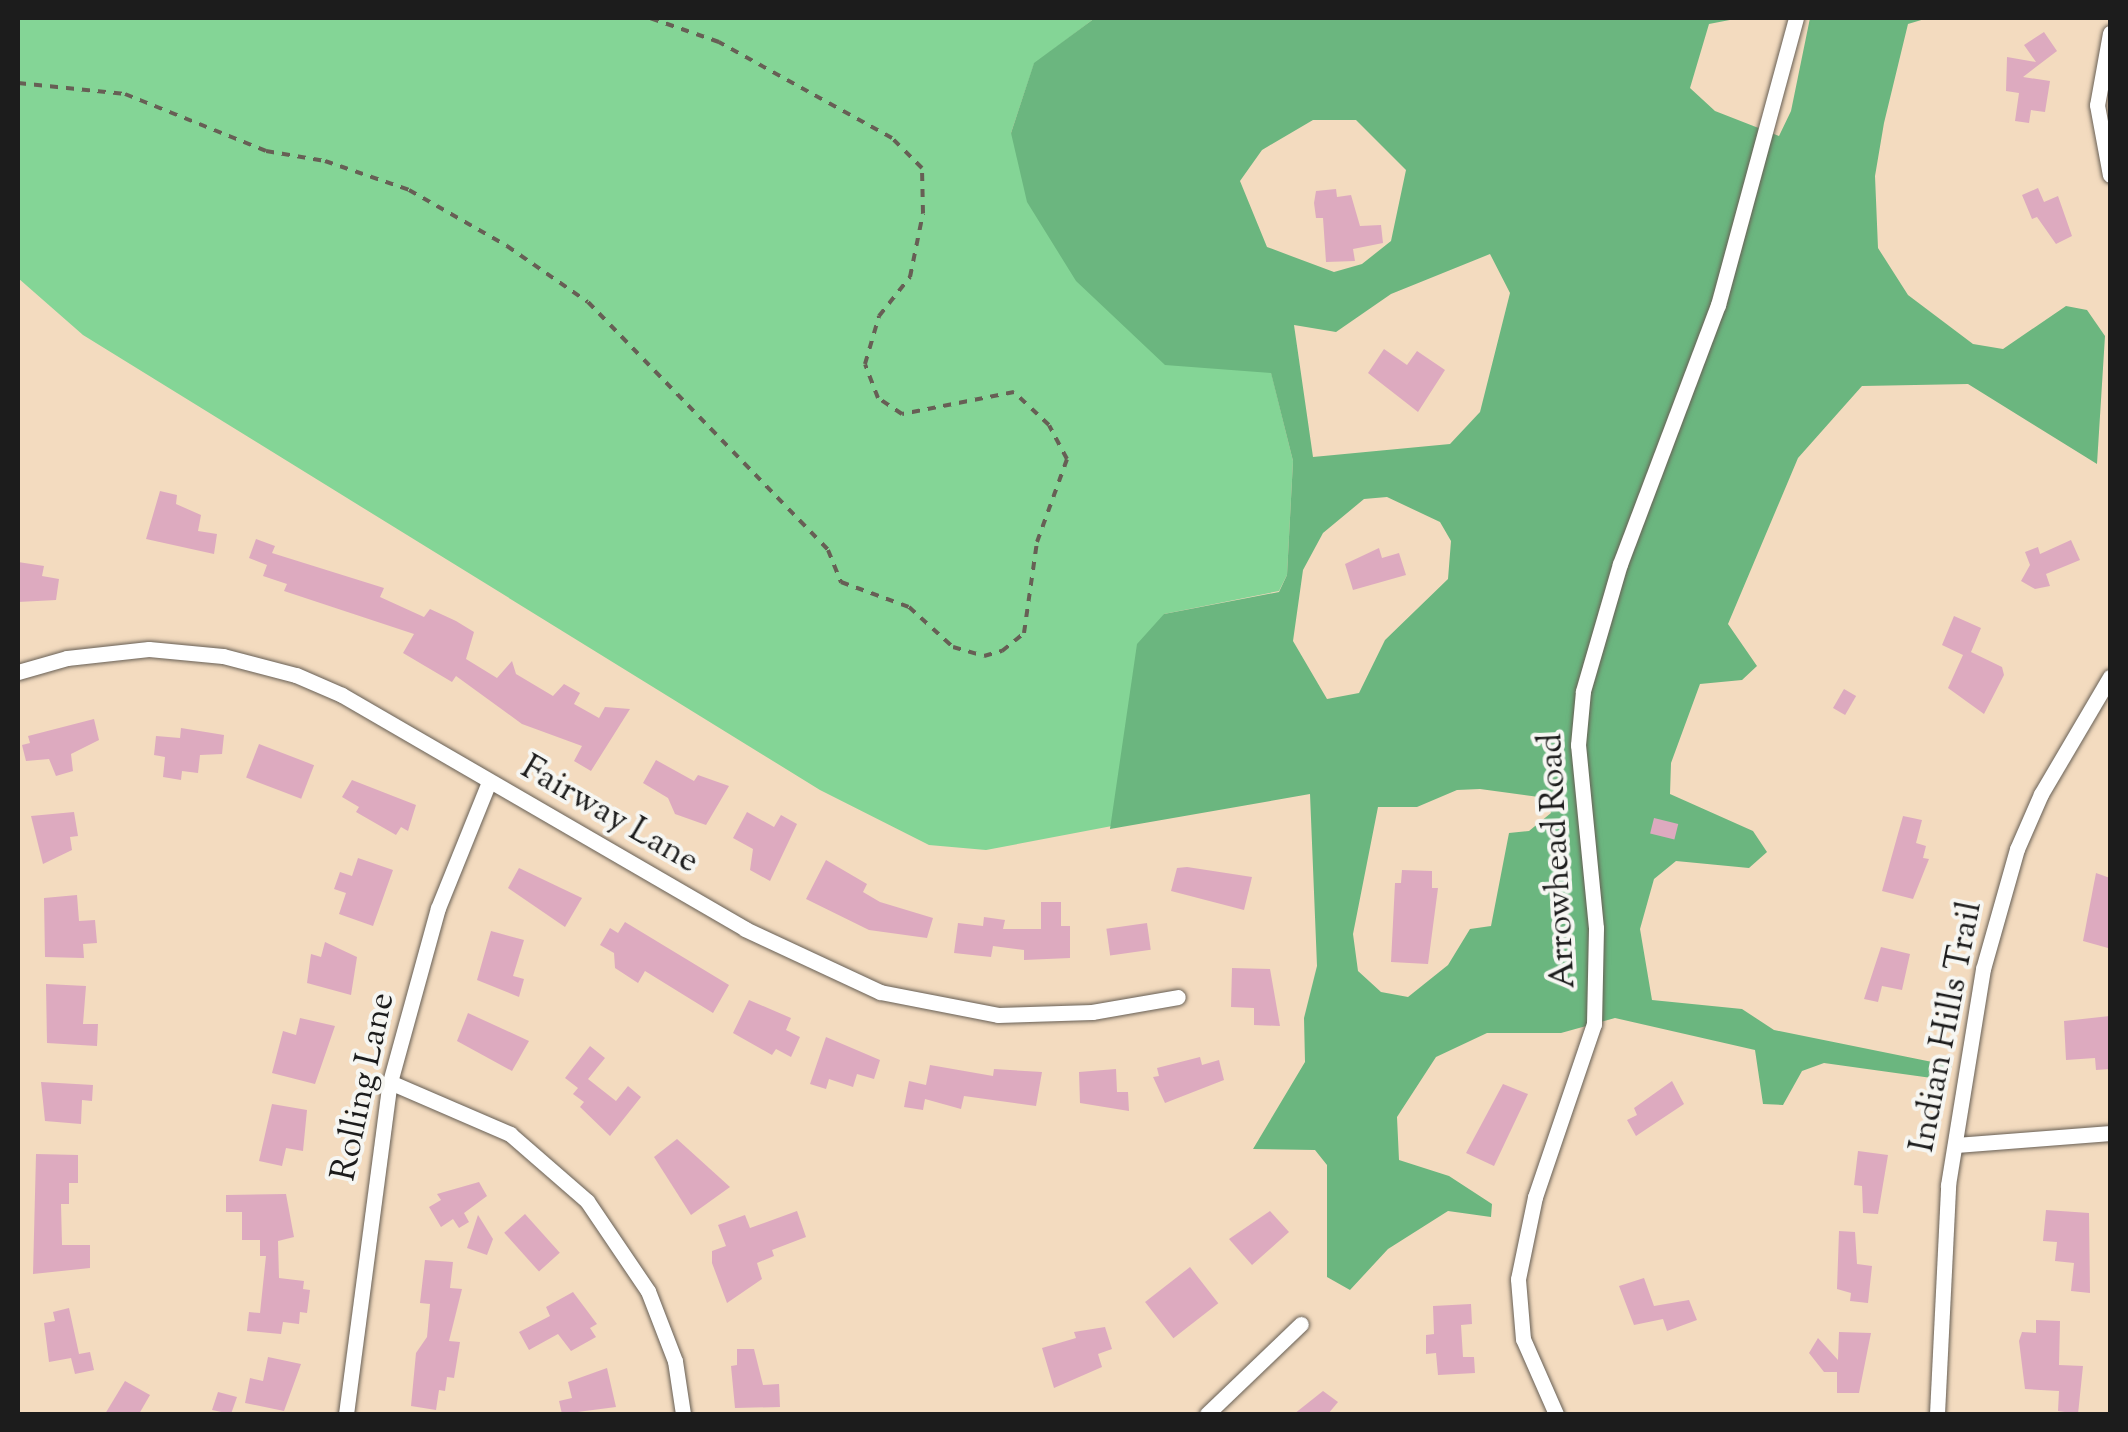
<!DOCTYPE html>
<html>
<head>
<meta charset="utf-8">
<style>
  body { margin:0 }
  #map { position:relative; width:2128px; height:1432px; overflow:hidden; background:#f3dbbf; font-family:"Sorts Mill Goudy",serif }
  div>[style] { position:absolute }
  .green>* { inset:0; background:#84d596 }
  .forest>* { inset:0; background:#6bb67f }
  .building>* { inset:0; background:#ddaabf; transform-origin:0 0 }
  .path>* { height:4px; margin-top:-2px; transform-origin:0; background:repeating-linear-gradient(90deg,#675f55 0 8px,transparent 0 16px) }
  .roads { filter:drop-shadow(0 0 2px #675f55) drop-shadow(0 0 2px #675f55) }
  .street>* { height:15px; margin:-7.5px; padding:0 7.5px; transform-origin:7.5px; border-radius:7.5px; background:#fff }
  span { translate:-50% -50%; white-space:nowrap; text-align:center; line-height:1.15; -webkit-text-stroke:8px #f6f6f2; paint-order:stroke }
  .street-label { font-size:35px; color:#1c1c1c }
  .frame { position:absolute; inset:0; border:20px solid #1c1c1c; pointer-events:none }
</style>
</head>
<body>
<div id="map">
  <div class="green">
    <i style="clip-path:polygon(18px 18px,1095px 18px,1034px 64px,1011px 133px,1165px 364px,1271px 372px,1293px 461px,1287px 575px,1279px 591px,1164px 614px,1112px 826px,986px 850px,929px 845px,820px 790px,83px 335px,18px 278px)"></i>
  </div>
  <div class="forest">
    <i style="clip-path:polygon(evenodd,1095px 18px,1740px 18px,1709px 24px,1690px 88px,1715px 111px,1779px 136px,1791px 111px,1810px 18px,1928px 18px,1908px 24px,1884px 123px,1875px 176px,1878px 248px,1908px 295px,1973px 344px,2003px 349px,2066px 306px,2087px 310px,2105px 336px,2097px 464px,1968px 384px,1862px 386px,1798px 458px,1728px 624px,1757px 666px,1742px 680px,1700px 684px,1671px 763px,1670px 794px,1753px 831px,1767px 852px,1749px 868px,1676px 861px,1654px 879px,1640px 929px,1652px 1000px,1742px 1009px,1774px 1030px,1952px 1066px,1946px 1080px,1824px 1063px,1802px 1071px,1783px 1105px,1763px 1104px,1755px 1050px,1615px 1018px,1561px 1033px,1487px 1033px,1436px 1057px,1397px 1117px,1399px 1160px,1449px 1176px,1492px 1204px,1491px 1217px,1448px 1211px,1388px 1249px,1350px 1290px,1327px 1277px,1327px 1165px,1315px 1150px,1253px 1149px,1305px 1062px,1304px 1018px,1317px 966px,1310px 794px,1110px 829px,1137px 644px,1164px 614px,1279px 592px,1287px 575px,1293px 461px,1271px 373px,1165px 365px,1076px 281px,1027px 202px,1011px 133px,1034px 63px,1095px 18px,1313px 120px,1356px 120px,1406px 170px,1391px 241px,1362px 264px,1334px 272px,1267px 247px,1240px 181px,1262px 150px,1313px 120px,1095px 18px,1490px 254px,1510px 293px,1480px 412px,1450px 444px,1313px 457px,1294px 325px,1336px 332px,1391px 294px,1490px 254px,1095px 18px,1387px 497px,1440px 522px,1451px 541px,1448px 579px,1385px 640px,1359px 693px,1327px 699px,1293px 641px,1303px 570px,1323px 533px,1364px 499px,1387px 497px,1095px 18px,1480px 789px,1546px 798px,1551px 813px,1529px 831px,1509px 833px,1491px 926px,1470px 929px,1448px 965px,1408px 997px,1381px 992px,1358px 971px,1353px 934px,1378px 807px,1417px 807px,1457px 790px,1480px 789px)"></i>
  </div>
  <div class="building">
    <i style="clip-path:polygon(2044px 32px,2057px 51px,2023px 77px,2050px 81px,2045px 112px,2031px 110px,2029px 123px,2015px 121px,2019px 93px,2006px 91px,2007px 57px,2036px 62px,2024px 45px)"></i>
    <i style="clip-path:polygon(2038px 188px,2044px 202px,2058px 196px,2072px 236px,2056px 244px,2037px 217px,2032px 219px,2022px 195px)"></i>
    <i style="clip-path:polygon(1336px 189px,1337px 197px,1351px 195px,1360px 226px,1381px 225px,1383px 243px,1353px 249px,1355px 261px,1326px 262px,1323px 218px,1316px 218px,1314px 203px,1316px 191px)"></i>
    <i style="clip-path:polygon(1384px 349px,1407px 365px,1417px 351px,1445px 370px,1418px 412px,1368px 373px)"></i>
    <i style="clip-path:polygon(160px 491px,177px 495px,176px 504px,201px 515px,198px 531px,217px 534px,214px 554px,146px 539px)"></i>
    <i style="clip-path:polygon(256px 539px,275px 546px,272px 553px,384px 588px,380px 597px,424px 617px,430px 609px,456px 621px,474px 632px,466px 659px,497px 678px,512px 661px,516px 674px,553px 696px,564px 684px,580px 693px,574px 704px,599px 718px,605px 707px,630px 709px,591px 771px,574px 761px,582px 746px,522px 724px,456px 676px,452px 682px,403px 653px,414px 634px,284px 591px,287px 584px,263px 576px,267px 565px,249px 558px)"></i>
    <i style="clip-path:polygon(2071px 540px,2080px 560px,2046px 574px,2050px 586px,2035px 589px,2021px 581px,2030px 565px,2025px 552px,2038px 547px,2040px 554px)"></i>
    <i style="clip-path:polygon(1379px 548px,1382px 558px,1399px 553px,1406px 575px,1353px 590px,1345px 564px)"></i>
    <i style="clip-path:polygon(18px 562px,44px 566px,42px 576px,59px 579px,56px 600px,18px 602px)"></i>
    <i style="clip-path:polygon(1954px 616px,1981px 628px,1971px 652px,2002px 667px,2004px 675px,1984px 714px,1948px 688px,1963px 655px,1942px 645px)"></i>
    <i style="left:1844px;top:689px;width:14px;height:22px;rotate:30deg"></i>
    <i style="clip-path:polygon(94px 719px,99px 740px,71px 754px,73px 771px,56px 776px,49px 759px,26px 761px,22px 745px,30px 743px,28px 736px)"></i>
    <i style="clip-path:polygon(181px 728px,224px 735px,222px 754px,200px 755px,198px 773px,182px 771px,181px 780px,163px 777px,165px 757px,154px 755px,156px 736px,180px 738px)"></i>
    <i style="left:259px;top:744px;width:59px;height:36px;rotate:21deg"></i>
    <i style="clip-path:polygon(656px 760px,694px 781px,698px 775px,729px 786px,706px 825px,675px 814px,668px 798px,643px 783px)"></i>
    <i style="clip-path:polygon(352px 780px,416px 805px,408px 831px,401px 827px,396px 835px,356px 812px,359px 807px,342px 797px)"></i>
    <i style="clip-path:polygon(74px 812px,78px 836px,70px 837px,72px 850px,43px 864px,31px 816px)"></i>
    <i style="clip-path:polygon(747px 812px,774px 827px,781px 815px,797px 824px,770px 881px,750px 870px,753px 849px,733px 838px)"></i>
    <i style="clip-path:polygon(1903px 816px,1922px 820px,1916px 843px,1926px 846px,1923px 858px,1929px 859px,1913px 899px,1882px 891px)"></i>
    <i style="left:1654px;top:818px;width:25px;height:16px;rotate:14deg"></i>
    <i style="clip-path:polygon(358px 858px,393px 870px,373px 926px,339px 914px,346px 893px,334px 889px,340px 872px,352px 876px)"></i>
    <i style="clip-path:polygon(826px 860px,867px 884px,863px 892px,880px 902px,933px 918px,927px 938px,869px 930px,806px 899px)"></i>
    <i style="clip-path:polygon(1187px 867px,1252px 877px,1244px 910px,1171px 891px,1177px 868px)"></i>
    <i style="clip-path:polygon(519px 868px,582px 898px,565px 927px,508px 888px)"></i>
    <i style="clip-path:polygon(1402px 870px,1432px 871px,1432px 888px,1438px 888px,1428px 964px,1391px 962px,1395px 883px,1401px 883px)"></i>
    <i style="clip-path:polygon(2096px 873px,2110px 878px,2108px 948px,2083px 941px)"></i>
    <i style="clip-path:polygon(77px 895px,79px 921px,95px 920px,97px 943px,83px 944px,84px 958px,45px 957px,44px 898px)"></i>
    <i style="clip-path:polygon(1041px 902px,1061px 902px,1061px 926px,1070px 926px,1070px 958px,1024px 960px,1024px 950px,993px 946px,991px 957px,954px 953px,958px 923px,983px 926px,984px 917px,1005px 920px,1003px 929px,1041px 929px)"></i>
    <i style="clip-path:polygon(625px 922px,729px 985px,713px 1013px,645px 971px,638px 983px,615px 968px,614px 953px,600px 945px,610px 928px,618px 933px)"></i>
    <i style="left:1147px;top:923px;width:27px;height:41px;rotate:82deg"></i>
    <i style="clip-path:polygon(491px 931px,524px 940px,513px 976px,524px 979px,519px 997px,477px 980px)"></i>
    <i style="clip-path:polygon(325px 942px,357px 957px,351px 995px,307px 983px,311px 954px,321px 957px)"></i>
    <i style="clip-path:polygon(1881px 947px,1910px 954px,1902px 990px,1882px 986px,1878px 1002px,1864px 999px)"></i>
    <i style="clip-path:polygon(1232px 968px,1270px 969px,1280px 1026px,1254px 1025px,1254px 1008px,1231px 1007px)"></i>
    <i style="clip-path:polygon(46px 984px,86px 986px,83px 1024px,98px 1024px,97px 1046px,47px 1043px)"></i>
    <i style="clip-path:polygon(749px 1000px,791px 1018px,786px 1030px,800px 1037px,791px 1057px,776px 1049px,772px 1055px,733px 1033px)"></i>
    <i style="clip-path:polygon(468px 1013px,529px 1041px,512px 1071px,457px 1041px)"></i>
    <i style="clip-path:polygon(2110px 1016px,2110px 1069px,2096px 1070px,2095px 1058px,2066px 1060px,2064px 1021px)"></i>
    <i style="clip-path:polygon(300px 1018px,335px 1026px,315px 1084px,272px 1073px,283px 1031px,296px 1035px)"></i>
    <i style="clip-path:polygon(826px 1037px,880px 1060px,874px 1079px,857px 1074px,853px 1087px,829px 1079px,826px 1089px,810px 1084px)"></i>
    <i style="clip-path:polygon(590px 1046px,605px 1058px,588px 1079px,616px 1101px,628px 1086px,641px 1097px,610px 1136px,580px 1107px,584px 1102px,573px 1094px,578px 1088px,565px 1078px)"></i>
    <i style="clip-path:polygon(1200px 1057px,1202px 1065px,1219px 1060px,1224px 1080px,1165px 1103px,1153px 1077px,1159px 1076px,1157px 1068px)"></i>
    <i style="clip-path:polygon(930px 1065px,993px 1076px,994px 1069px,1042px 1072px,1036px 1106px,964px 1096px,961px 1109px,925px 1099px,923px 1110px,904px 1107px,909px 1081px,926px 1085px)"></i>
    <i style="clip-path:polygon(1116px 1069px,1117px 1092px,1128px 1092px,1129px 1111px,1080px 1103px,1079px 1072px)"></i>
    <i style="clip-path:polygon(1672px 1081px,1684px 1104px,1636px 1136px,1627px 1120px,1637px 1115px,1634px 1108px)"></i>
    <i style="clip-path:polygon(41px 1082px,93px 1085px,92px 1101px,82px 1100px,81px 1124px,45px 1121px)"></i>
    <i style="clip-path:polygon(1503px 1084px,1528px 1094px,1494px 1166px,1466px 1153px)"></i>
    <i style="clip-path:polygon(272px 1104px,307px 1110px,303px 1151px,286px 1148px,282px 1166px,259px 1161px)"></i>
    <i style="clip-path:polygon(677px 1139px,730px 1187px,691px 1215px,654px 1157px)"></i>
    <i style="clip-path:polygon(1858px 1151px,1888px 1155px,1878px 1214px,1863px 1213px,1862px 1186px,1854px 1185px)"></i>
    <i style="clip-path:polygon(36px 1154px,78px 1155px,78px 1183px,69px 1183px,69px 1204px,61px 1204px,62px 1245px,90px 1245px,90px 1268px,33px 1274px)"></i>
    <i style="clip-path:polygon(479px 1182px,487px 1196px,464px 1213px,469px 1222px,459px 1228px,453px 1219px,441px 1227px,429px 1207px,441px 1200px,437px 1194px)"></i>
    <i style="clip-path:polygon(286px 1194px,294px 1237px,278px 1241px,279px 1278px,304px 1281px,303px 1289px,310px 1290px,307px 1313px,300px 1312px,299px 1324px,283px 1322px,281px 1334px,247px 1331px,249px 1312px,260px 1313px,266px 1256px,260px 1256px,260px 1240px,242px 1240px,242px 1212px,226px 1212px,226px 1195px)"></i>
    <i style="clip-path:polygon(2046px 1210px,2089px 1213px,2090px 1293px,2071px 1291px,2074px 1263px,2055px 1261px,2057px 1242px,2043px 1241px)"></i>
    <i style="clip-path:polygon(797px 1211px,806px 1237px,772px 1250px,774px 1256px,757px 1263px,762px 1279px,727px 1303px,712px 1263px,712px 1251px,726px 1246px,718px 1225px,745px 1215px,750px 1228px)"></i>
    <i style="clip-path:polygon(1270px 1211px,1289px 1232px,1252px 1265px,1229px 1239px)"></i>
    <i style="left:525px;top:1214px;width:52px;height:28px;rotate:48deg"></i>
    <i style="clip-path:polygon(478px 1215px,493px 1239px,487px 1255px,467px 1248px)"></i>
    <i style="clip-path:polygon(1839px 1231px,1855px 1232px,1857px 1264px,1872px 1266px,1868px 1303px,1850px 1301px,1851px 1293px,1837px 1289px)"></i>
    <i style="clip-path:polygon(425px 1260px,453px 1262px,450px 1288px,462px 1289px,449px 1341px,460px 1342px,454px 1378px,447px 1377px,445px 1391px,439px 1390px,436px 1410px,411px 1406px,416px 1353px,427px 1337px,430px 1304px,420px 1303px)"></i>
    <i style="left:1190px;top:1267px;width:46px;height:57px;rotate:52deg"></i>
    <i style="clip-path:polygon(1644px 1278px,1654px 1306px,1689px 1300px,1697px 1320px,1667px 1331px,1663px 1319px,1634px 1325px,1619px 1286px)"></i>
    <i style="clip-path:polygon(573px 1292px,597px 1324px,590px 1328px,596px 1337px,571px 1351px,558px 1334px,529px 1350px,519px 1332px,550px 1316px,546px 1307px)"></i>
    <i style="clip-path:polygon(1471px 1304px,1472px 1324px,1461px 1325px,1463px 1357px,1474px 1357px,1475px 1373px,1438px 1375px,1436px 1353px,1426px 1354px,1426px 1335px,1434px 1334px,1433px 1306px)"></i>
    <i style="clip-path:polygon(69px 1308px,79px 1354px,90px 1352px,94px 1370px,75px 1374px,71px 1358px,49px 1362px,44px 1323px,55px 1321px,53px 1312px)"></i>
    <i style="clip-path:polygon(2036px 1320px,2060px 1321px,2059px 1365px,2083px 1366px,2078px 1414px,2058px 1411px,2059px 1391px,2025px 1389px,2019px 1341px,2022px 1332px,2036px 1333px)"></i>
    <i style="clip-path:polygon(1105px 1327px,1112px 1349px,1098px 1354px,1102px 1367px,1054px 1388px,1042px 1348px,1076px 1338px,1074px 1332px)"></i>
    <i style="clip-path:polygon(1839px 1332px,1871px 1333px,1859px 1393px,1837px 1393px,1837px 1372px,1824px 1372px,1809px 1353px,1818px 1338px,1838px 1360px)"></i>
    <i style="clip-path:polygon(737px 1349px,754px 1349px,763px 1385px,779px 1384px,780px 1407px,735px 1408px,731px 1366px,737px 1365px)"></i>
    <i style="clip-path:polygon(268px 1357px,301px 1364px,284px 1411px,245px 1403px,250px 1378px,263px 1381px)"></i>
    <i style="clip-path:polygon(607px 1368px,616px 1407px,562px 1414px,559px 1401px,572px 1398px,568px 1382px)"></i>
    <i style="clip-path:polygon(125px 1381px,150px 1395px,139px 1414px,105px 1414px)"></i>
    <i style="clip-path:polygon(1323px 1391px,1338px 1402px,1328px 1414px,1294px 1414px)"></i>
    <i style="clip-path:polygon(218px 1392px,237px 1397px,231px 1414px,212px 1410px)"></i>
  </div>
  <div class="path">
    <i style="left:18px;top:83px;width:108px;rotate:5.9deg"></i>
    <i style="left:125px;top:94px;width:152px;rotate:22deg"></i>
    <i style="left:266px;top:151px;width:60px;rotate:9.6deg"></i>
    <i style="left:325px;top:161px;width:89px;rotate:19deg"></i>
    <i style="left:409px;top:190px;width:113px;rotate:29.7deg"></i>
    <i style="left:507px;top:246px;width:98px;rotate:34.7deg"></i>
    <i style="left:588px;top:302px;width:345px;rotate:45.9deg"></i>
    <i style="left:828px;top:550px;width:35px;rotate:68deg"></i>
    <i style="left:841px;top:582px;width:72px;rotate:20.2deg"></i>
    <i style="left:909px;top:607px;width:59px;rotate:42.3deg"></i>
    <i style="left:953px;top:647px;width:32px;rotate:16deg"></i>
    <i style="left:984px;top:656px;width:19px;rotate:-16deg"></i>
    <i style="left:1002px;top:651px;width:28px;rotate:-39deg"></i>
    <i style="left:1024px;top:633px;width:92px;rotate:-81.9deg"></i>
    <i style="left:1037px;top:542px;width:88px;rotate:-70.1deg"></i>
    <i style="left:1067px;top:459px;width:38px;rotate:-118deg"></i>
    <i style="left:1049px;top:425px;width:48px;rotate:-136.7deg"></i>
    <i style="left:1014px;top:392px;width:114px;rotate:168.9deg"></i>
    <i style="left:902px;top:414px;width:29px;rotate:-146deg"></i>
    <i style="left:878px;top:398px;width:36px;rotate:-111deg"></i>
    <i style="left:865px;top:364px;width:50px;rotate:-73.7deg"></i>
    <i style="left:879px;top:316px;width:50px;rotate:-51.5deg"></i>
    <i style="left:910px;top:277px;width:65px;rotate:-78.5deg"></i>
    <i style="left:923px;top:213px;width:45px;rotate:-91.3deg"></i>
    <i style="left:922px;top:168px;width:42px;rotate:-135deg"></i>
    <i style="left:892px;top:138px;width:198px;rotate:-151deg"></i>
    <i style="left:719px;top:42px;width:73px;rotate:-160.8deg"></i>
  </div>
  <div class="roads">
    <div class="street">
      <i style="left:2110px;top:33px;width:73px;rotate:100.2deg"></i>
      <i style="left:2097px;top:105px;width:71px;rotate:79.5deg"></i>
      <i style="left:18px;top:672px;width:51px;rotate:-15.9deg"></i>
      <i style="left:67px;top:658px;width:82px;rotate:-6.3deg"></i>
      <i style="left:149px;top:649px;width:74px;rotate:5.4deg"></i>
      <i style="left:223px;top:656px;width:75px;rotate:14.6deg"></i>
      <i style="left:296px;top:675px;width:50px;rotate:23.5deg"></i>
      <i style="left:342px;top:695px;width:466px;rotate:30.1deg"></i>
      <i style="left:745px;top:929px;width:149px;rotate:25deg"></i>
      <i style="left:880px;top:992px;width:120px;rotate:11deg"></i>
      <i style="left:998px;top:1015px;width:94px;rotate:-1.8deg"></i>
      <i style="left:1092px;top:1012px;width:87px;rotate:-9.9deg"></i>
      <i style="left:390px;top:1082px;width:131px;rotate:23.4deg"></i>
      <i style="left:510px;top:1134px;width:102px;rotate:41deg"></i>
      <i style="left:587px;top:1201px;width:109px;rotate:55.9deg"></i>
      <i style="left:648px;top:1291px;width:75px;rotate:68.9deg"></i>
      <i style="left:675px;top:1361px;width:54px;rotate:81.4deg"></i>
      <i style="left:1957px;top:1145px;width:153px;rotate:-4.5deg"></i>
      <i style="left:346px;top:1414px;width:335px;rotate:-82.5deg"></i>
      <i style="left:390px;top:1082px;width:180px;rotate:-74.6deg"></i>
      <i style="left:438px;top:908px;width:136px;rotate:-68deg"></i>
      <i style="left:1207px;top:1414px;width:130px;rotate:-43.8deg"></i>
      <i style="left:1556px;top:1414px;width:82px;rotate:-113.7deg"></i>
      <i style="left:1523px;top:1339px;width:60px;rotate:-94.8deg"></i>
      <i style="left:1518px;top:1279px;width:84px;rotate:-78.3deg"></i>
      <i style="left:1535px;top:1197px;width:183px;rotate:-71.2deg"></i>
      <i style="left:1594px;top:1024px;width:96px;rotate:-88.8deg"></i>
      <i style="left:1596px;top:928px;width:184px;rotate:-95.6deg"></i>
      <i style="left:1578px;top:745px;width:54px;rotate:-84.7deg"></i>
      <i style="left:1583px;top:691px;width:132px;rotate:-73.8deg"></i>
      <i style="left:1620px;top:564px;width:277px;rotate:-69.3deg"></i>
      <i style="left:1718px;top:305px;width:297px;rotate:-74.8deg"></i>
      <i style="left:1937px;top:1414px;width:229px;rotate:-87.2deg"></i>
      <i style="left:1948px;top:1185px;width:219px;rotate:-80.8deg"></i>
      <i style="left:1983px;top:969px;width:125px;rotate:-74.2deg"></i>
      <i style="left:2017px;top:849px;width:60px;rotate:-66.4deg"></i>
      <i style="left:2041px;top:794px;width:136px;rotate:-59.5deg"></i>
    </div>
  </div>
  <div class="street-label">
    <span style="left:609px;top:816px;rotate:30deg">Fairway Lane</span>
    <span style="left:1559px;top:861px;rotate:-93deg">Arrowhead Road</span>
    <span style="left:1948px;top:1027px;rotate:-79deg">Indian Hills Trail</span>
    <span style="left:365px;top:1087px;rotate:-78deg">Rolling Lane</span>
  </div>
  <div class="frame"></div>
</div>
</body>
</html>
